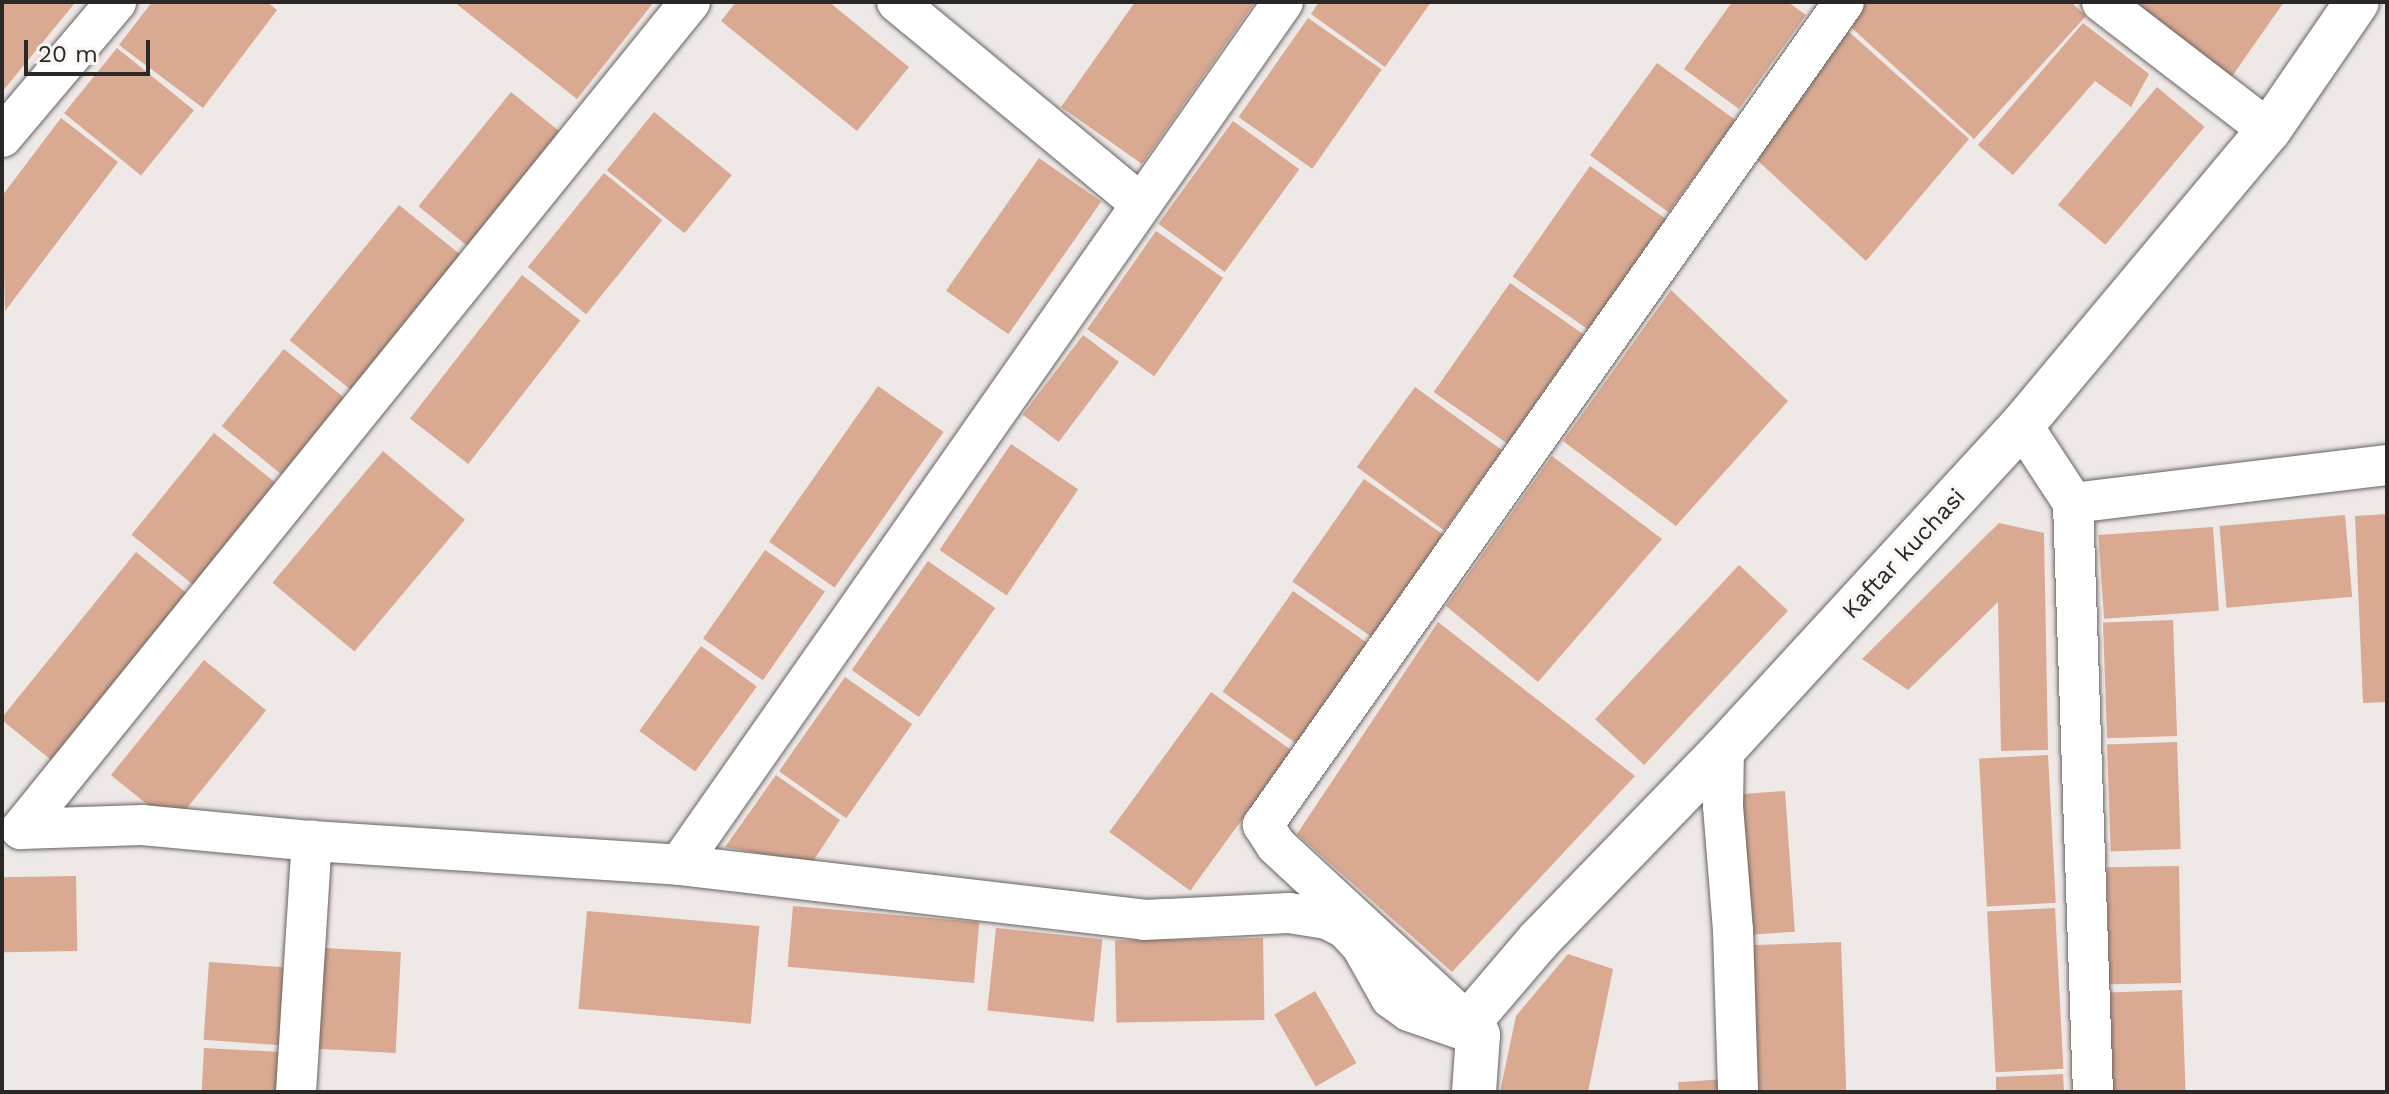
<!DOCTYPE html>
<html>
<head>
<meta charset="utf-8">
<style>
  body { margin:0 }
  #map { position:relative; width:2389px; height:1094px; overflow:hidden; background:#eee8e6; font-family:"Work Sans",sans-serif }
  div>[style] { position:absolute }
  .building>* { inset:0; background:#d9a992; transform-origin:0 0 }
  .roads { filter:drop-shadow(0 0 2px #686361) drop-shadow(0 0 2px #686361) }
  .street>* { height:40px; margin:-20px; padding:0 20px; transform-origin:20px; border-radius:20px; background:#fff }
  .secondary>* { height:44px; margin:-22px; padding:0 22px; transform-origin:22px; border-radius:22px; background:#fff }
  span { translate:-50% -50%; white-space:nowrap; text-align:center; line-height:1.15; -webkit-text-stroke:6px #fbf6f3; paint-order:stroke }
  .street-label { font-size:24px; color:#2a2827 }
  .frame { position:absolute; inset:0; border:4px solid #2a2827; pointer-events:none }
  .scale { position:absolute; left:24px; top:40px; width:126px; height:36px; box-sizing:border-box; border:4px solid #2a2827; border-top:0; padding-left:10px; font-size:24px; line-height:28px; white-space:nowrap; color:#2a2827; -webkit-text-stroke:6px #fbf6f3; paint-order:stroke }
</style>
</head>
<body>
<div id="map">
  <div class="building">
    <i style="clip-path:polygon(2px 2px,74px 4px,2px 92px)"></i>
    <i style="clip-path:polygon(152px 2px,267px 2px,277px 10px,203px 108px,119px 45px)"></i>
    <i style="clip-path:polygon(454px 2px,654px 2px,577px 99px)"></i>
    <i style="clip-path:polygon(736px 2px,829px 2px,909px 67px,857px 131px,721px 21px)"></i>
    <i style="clip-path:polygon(1135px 2px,1255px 2px,1142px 164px,1061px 107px)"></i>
    <i style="clip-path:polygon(1319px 2px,1431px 2px,1385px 67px,1311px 14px)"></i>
    <i style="clip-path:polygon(1732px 2px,1788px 2px,1806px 15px,1739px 109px,1684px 69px)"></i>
    <i style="clip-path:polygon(1857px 2px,2071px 2px,2086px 16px,1974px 139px,1842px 19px)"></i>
    <i style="clip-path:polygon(2133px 2px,2284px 2px,2228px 82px)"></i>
    <i style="left:1308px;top:18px;width:90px;height:121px;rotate:35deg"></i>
    <i style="clip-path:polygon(2083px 23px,2149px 74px,2131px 107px,2095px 81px,2013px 175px,1978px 145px)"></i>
    <i style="clip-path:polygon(1840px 24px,1969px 139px,1866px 261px,1756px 159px)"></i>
    <i style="left:117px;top:48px;width:99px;height:84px;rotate:39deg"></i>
    <i style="left:1657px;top:63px;width:97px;height:114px;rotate:36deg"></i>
    <i style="left:2157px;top:87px;width:62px;height:154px;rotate:40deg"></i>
    <i style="left:511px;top:92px;width:63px;height:147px;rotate:39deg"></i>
    <i style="left:654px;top:112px;width:100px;height:75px;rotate:39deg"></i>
    <i style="clip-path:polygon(61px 118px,118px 162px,5px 311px,2px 196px)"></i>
    <i style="left:1233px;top:121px;width:82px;height:127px;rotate:36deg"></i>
    <i style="left:1039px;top:158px;width:76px;height:162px;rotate:35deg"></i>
    <i style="left:1590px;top:166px;width:93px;height:135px;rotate:35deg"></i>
    <i style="left:604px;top:173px;width:75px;height:121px;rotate:39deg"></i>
    <i style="left:399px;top:205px;width:80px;height:174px;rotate:39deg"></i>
    <i style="left:1156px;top:231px;width:82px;height:120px;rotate:35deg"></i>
    <i style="left:522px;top:275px;width:74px;height:182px;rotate:38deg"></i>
    <i style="left:1510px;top:283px;width:90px;height:133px;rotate:35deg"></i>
    <i style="clip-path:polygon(1671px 290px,1788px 401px,1676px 526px,1563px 441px)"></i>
    <i style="left:1083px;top:335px;width:45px;height:100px;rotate:37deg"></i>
    <i style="left:284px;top:349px;width:77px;height:99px;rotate:39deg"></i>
    <i style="left:878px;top:386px;width:80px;height:190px;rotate:35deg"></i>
    <i style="left:1415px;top:387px;width:108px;height:99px;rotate:36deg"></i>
    <i style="left:214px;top:433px;width:80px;height:131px;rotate:39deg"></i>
    <i style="left:1011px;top:444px;width:81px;height:128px;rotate:34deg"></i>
    <i style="left:383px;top:451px;width:107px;height:172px;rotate:40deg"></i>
    <i style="clip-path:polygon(1552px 456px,1662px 539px,1538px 682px,1446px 606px)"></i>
    <i style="left:1364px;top:479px;width:97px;height:125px;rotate:35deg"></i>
    <i style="clip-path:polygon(2387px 514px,2387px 702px,2363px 703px,2355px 516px)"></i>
    <i style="left:2345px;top:515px;width:82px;height:126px;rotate:85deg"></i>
    <i style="clip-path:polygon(1999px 523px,2044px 533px,2048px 750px,2001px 751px,1998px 602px,1908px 690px,1862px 659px)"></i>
    <i style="left:2213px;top:527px;width:84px;height:115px;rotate:86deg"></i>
    <i style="left:765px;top:550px;width:73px;height:108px;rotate:35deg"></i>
    <i style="left:136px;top:552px;width:67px;height:215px;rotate:39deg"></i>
    <i style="left:928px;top:561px;width:82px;height:133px;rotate:35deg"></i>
    <i style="left:1739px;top:565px;width:67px;height:211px;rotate:43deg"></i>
    <i style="left:1293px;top:591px;width:91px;height:123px;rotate:35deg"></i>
    <i style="left:2173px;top:620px;width:116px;height:70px;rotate:88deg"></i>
    <i style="clip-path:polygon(1438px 622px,1635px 776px,1452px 972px,1297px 834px)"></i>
    <i style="left:701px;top:646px;width:69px;height:105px;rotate:36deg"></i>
    <i style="left:204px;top:660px;width:80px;height:148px;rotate:39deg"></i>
    <i style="left:845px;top:677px;width:82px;height:115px;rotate:35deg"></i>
    <i style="left:1211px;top:692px;width:100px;height:173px;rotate:36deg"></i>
    <i style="left:2177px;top:742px;width:107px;height:70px;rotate:88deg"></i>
    <i style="left:2048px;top:755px;width:148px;height:69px;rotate:87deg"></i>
    <i style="clip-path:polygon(776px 775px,840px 820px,812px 863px,725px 847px)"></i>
    <i style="left:1785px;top:791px;width:141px;height:49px;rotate:86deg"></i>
    <i style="left:2179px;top:866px;width:117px;height:72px;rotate:89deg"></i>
    <i style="left:76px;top:876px;width:75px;height:74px;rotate:89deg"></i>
    <i style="left:793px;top:906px;width:187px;height:61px;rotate:5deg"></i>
    <i style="left:2055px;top:908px;width:161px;height:68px;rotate:87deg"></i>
    <i style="left:587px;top:911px;width:173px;height:98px;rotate:5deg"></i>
    <i style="left:996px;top:928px;width:107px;height:83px;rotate:6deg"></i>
    <i style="left:1263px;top:938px;width:82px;height:148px;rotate:89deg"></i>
    <i style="left:1841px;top:942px;width:150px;height:95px;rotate:88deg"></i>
    <i style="left:323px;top:948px;width:78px;height:101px;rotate:3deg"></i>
    <i style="clip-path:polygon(1568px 954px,1613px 969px,1588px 1092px,1500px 1092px,1516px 1016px)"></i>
    <i style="left:209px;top:962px;width:77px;height:78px;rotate:4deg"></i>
    <i style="left:2182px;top:990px;width:102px;height:73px;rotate:88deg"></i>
    <i style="left:1315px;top:991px;width:83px;height:47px;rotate:60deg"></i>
    <i style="left:204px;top:1048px;width:77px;height:44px;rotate:3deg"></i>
    <i style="clip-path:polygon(2063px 1074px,2064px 1092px,1996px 1092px,1996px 1077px)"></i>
    <i style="left:1726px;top:1079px;width:13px;height:48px;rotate:86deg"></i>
  </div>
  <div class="roads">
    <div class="street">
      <i style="left:690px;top:2px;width:1064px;rotate:128.97deg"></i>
      <i style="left:21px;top:829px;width:121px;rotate:-1.9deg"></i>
      <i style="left:142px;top:825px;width:171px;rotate:5.4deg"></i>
      <i style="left:312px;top:841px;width:368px;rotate:3.7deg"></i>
      <i style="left:679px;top:865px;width:468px;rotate:6.7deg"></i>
      <i style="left:1144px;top:920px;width:145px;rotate:-2.8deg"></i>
      <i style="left:1289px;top:913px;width:38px;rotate:9deg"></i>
      <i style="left:1327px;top:919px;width:20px;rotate:27deg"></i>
      <i style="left:1345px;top:928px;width:23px;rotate:47deg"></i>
      <i style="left:1361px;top:945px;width:61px;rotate:60.5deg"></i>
      <i style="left:1391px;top:998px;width:22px;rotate:36deg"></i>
      <i style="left:1409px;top:1011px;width:73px;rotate:19.2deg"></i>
      <i style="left:897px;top:2px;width:315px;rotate:39.6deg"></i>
      <i style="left:2102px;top:2px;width:210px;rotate:37.5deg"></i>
      <i style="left:2px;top:137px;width:177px;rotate:-49.8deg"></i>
      <i style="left:2022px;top:425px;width:93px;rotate:56.8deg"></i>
      <i style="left:2073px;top:503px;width:589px;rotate:88.06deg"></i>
      <i style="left:2073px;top:503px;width:316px;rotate:-6.9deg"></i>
      <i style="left:1724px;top:749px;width:57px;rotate:91deg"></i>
      <i style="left:1723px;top:806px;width:124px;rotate:85.4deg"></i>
      <i style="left:1733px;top:930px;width:162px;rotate:88.2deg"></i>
      <i style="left:679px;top:865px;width:1053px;rotate:-55.01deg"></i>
      <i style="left:1468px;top:1023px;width:262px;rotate:-137.2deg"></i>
      <i style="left:1276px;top:845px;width:24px;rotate:-123deg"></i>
      <i style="left:1263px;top:825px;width:1007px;rotate:-54.78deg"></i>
      <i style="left:296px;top:1092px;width:252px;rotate:-86.4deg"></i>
    </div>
    <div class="secondary">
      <i style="left:1474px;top:1092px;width:57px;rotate:-86deg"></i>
      <i style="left:1478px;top:1035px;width:16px;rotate:-130deg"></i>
      <i style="left:1468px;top:1023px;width:109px;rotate:-49.5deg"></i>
      <i style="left:1539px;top:940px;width:266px;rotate:-45.9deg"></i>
      <i style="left:1724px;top:749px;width:440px;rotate:-47.4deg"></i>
      <i style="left:2022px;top:425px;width:385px;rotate:-50.1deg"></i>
      <i style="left:2269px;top:130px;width:155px;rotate:-55.5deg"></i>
    </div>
  </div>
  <div class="street-label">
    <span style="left:1904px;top:554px;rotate:-47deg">Kaftar kuchasi</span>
  </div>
  <div class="frame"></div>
  <div class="scale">20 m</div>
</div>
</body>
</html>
